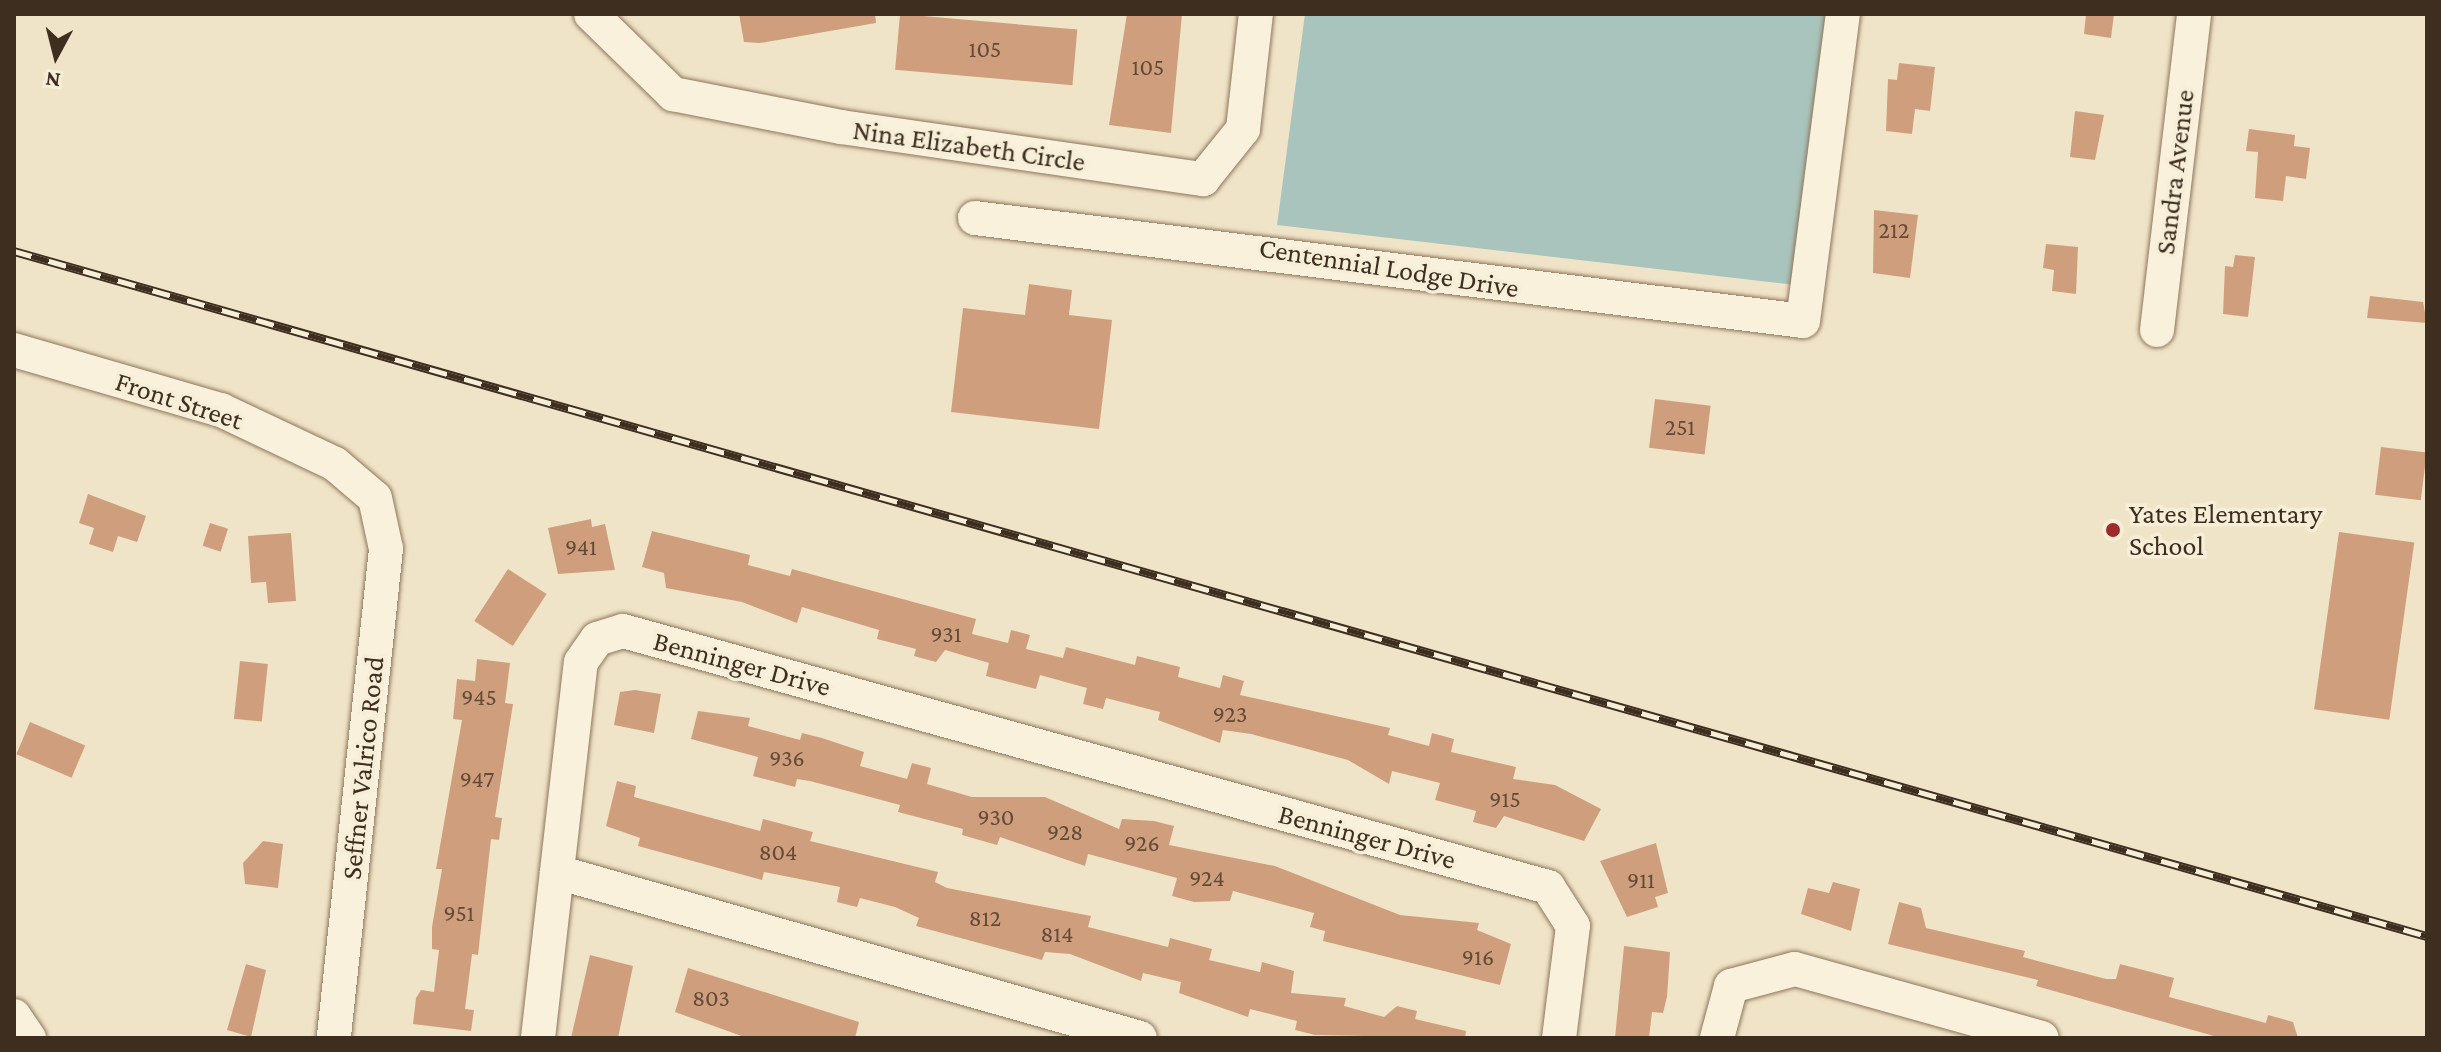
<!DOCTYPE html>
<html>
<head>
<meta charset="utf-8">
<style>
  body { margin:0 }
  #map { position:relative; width:2441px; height:1052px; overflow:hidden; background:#f0e4c8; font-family:"Crimson Pro",serif }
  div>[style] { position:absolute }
  .water>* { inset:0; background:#a9c4bc }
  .building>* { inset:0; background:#cf9f7d; transform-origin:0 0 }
  .roads { filter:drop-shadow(0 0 2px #8d765c) drop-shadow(0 0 2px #8d765c) }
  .minor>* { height:34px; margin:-17px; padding:0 17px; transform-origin:17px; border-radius:17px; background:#faf1dc }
  .rail>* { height:9px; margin-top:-4.5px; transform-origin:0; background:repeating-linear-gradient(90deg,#f7eed8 0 18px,#3d2e20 0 36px); box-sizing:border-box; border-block:2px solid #3d2e20 }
  .dots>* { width:22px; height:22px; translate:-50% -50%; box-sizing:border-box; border:4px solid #f7eed8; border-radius:50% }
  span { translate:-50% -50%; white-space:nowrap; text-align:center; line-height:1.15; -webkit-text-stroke:7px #f7eed8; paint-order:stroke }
  .number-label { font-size:24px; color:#624a37 }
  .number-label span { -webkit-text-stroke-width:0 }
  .street-label { font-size:28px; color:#3d2e20 }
  .poi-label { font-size:28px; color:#3d2e20 }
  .left { translate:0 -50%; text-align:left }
  .frame { position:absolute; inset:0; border:16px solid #3d2e20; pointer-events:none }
  .north { position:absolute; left:16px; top:16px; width:80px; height:80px; -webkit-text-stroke:6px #f7eed8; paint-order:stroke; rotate:187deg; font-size:22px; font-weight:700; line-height:32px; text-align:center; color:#3d2e20 }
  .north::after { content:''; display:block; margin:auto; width:28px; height:36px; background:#3d2e20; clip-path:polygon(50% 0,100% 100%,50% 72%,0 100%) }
</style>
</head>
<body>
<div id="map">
  <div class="water">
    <i style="clip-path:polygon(1305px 14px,1831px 14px,1796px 285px,1277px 225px)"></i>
  </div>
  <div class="building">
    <i style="clip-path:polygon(739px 14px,875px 14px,876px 23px,760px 43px,744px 42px)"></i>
    <i style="left:900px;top:14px;width:178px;height:56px;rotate:5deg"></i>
    <i style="clip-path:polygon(1127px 14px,1182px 14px,1171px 133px,1109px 125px)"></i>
    <i style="clip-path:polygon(2086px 14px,2114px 14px,2111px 38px,2084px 34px)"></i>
    <i style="clip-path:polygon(1899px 63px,1935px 67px,1930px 111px,1915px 109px,1912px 134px,1886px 131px,1888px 79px,1897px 80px)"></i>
    <i style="clip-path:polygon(2075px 111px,2104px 115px,2095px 160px,2070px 157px)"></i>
    <i style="clip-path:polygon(2249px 129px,2295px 135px,2294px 146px,2310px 148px,2306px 179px,2286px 176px,2283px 201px,2255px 198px,2258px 152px,2246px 151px)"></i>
    <i style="clip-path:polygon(1874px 210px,1918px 215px,1910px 278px,1873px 273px)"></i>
    <i style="clip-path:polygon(2046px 244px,2078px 247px,2076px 294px,2052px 291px,2054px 270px,2043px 268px)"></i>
    <i style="clip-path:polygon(2235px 255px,2255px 257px,2248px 317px,2223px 314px,2225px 266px,2233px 267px)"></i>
    <i style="clip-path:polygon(1029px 284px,1072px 290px,1069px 315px,1112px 320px,1099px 429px,951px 412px,963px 308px,1025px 315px)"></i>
    <i style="clip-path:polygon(2370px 296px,2423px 302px,2427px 323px,2367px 318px)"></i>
    <i style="left:1655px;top:399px;width:56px;height:49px;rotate:7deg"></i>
    <i style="left:2381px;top:447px;width:46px;height:48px;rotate:7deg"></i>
    <i style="clip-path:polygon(88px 494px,146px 516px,137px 542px,118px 536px,113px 552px,89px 544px,94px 528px,79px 523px)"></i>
    <i style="clip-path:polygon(591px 519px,592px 527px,605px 524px,615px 570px,558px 574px,548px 528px)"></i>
    <i style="left:210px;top:523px;width:19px;height:24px;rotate:18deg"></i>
    <i style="clip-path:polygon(652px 531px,750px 555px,748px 565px,790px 576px,792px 569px,976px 619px,972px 634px,1008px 643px,1011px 630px,1030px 635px,1026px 649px,1063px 658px,1066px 647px,1135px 665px,1137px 656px,1180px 667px,1178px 677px,1220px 688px,1223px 675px,1244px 681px,1240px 695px,1390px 728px,1388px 735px,1429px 746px,1432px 733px,1454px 739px,1451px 752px,1516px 767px,1513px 779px,1555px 785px,1601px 809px,1584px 841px,1504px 816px,1496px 828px,1473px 822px,1476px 811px,1435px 800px,1440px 783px,1392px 771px,1389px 784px,1348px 760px,1251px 734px,1223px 730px,1220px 743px,1158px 720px,1160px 712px,1106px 698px,1103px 709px,1083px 704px,1087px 688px,1040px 675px,1036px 689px,986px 676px,989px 663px,945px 650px,936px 662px,914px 656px,916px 649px,877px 639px,879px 630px,802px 607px,797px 623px,742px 602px,666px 588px,664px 573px,642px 567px)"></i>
    <i style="left:2339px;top:532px;width:76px;height:179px;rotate:8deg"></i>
    <i style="clip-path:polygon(291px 533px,296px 601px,268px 603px,266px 582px,251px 583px,248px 536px)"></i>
    <i style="left:508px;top:569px;width:46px;height:62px;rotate:33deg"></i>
    <i style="clip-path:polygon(477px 659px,510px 663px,505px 703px,513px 704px,495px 817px,502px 818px,499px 840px,491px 839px,478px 955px,472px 954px,465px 1009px,474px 1010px,471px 1031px,413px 1024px,416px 998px,421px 990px,434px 992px,439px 950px,432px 949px,432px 927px,442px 869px,436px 869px,462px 720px,453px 719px,457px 679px,475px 681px)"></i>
    <i style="left:240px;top:661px;width:28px;height:58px;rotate:6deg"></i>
    <i style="clip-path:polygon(635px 690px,661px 694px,654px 733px,614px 725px,620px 692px)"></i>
    <i style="clip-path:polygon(698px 711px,750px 718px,748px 726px,800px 740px,802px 733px,822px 738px,864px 752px,860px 766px,907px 779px,912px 763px,931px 768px,927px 784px,972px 797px,1045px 797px,1119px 829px,1122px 819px,1154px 821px,1174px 826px,1169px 845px,1275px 866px,1400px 915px,1479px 923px,1477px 930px,1511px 944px,1500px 985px,1323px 941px,1325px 931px,1310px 927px,1314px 913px,1233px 891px,1230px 901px,1194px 902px,1172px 896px,1177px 878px,1088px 854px,1085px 866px,1000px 837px,997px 845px,962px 835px,963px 829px,898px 812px,900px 805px,810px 781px,797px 779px,795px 787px,753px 776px,758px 757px,691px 739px)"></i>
    <i style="left:30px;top:722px;width:60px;height:35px;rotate:23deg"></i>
    <i style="clip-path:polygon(617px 781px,636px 786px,634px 797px,760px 831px,763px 819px,813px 832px,810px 841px,938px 872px,935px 882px,947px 888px,1091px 916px,1088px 927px,1168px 947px,1170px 938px,1212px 949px,1209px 960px,1260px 972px,1262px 962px,1294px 971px,1291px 993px,1346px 998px,1344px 1006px,1384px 1017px,1397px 1006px,1417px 1011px,1415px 1019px,1466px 1031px,1465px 1038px,1315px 1035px,1295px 1030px,1297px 1021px,1250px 1009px,1248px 1017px,1179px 993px,1181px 982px,1143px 973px,1141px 981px,1070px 954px,1045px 952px,1042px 960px,916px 926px,919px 918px,895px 907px,860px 898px,857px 907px,837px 902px,840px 887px,764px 872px,762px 880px,638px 846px,640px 838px,606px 826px)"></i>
    <i style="clip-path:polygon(263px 841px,283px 844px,278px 888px,245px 884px,243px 863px)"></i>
    <i style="clip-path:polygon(1656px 843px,1668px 893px,1655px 897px,1658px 907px,1627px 917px,1600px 861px)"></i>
    <i style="clip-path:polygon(1833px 882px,1860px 889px,1851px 931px,1801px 914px,1808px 888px,1829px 893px)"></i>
    <i style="clip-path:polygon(1899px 902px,1921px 908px,1926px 928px,2025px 951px,2023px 957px,2106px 979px,2116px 979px,2120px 964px,2174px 978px,2169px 997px,2266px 1023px,2268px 1015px,2293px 1022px,2298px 1038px,2221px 1038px,2036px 986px,2038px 980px,1888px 944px)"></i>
    <i style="clip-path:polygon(1624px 946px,1670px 952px,1667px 997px,1663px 1013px,1652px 1012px,1649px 1038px,1615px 1038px)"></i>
    <i style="clip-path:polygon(590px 955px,633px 966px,618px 1038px,571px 1038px)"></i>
    <i style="clip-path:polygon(246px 964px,266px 970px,251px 1037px,227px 1030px)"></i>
    <i style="clip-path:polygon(688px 968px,859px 1022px,855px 1038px,747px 1038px,675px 1012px)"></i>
  </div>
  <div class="roads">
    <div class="minor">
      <i style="left:591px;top:14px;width:115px;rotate:44.3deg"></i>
      <i style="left:673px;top:94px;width:171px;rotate:11.1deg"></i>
      <i style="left:841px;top:127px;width:366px;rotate:8.2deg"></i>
      <i style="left:1203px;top:179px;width:64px;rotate:-51.3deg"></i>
      <i style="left:1243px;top:129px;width:116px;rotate:-83.6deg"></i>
      <i style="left:975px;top:218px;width:834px;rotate:7.09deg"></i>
      <i style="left:1803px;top:321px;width:310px;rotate:-82.6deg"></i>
      <i style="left:2157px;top:330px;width:318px;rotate:-83.3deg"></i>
      <i style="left:14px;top:350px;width:216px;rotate:16.2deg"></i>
      <i style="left:221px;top:410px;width:126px;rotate:25.3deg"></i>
      <i style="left:335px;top:464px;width:52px;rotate:40.4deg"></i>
      <i style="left:375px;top:498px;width:52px;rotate:77.8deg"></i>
      <i style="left:386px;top:549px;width:492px;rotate:96.1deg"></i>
      <i style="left:557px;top:872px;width:606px;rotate:15.89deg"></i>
      <i style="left:14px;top:1016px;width:27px;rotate:56deg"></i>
      <i style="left:538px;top:1038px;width:378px;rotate:-83.5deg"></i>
      <i style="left:581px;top:662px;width:28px;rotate:-55deg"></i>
      <i style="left:597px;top:639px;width:27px;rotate:-17deg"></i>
      <i style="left:623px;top:631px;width:960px;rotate:15.47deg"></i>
      <i style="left:1548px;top:887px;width:46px;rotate:57.3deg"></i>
      <i style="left:1573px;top:926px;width:113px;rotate:97.1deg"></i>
      <i style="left:1717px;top:1038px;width:54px;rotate:-74.9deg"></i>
      <i style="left:1731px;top:986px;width:66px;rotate:-14.9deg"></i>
      <i style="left:1795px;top:969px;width:256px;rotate:15.6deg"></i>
    </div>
  </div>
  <div class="rail">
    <i style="left:14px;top:251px;width:2508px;rotate:15.85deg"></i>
  </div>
  <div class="dots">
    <i style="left:2113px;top:530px;background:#9e2a2b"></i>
  </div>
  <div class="number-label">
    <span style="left:985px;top:49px">105</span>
    <span style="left:1148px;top:67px">105</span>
    <span style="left:1894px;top:230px">212</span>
    <span style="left:1680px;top:427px">251</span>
    <span style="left:581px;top:547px">941</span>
    <span style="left:946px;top:634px">931</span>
    <span style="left:479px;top:697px">945</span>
    <span style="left:1230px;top:714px">923</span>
    <span style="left:787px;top:758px">936</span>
    <span style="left:477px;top:779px">947</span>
    <span style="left:1505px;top:799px">915</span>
    <span style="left:996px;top:817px">930</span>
    <span style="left:1065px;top:832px">928</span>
    <span style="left:1142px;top:843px">926</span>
    <span style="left:778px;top:852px">804</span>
    <span style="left:1207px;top:878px">924</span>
    <span style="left:1641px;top:880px">911</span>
    <span style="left:459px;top:913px">951</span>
    <span style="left:985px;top:918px">812</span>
    <span style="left:1057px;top:934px">814</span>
    <span style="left:1478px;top:957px">916</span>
    <span style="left:711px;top:998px">803</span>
  </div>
  <div class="street-label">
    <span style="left:969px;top:146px;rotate:8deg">Nina Elizabeth Circle</span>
    <span style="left:2175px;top:172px;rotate:-83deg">Sandra Avenue</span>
    <span style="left:1389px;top:268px;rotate:9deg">Centennial Lodge Drive</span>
    <span style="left:179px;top:401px;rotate:18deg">Front Street</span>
    <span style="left:742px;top:664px;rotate:15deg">Benninger Drive</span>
    <span style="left:363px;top:768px;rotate:-84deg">Seffner Valrico Road</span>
    <span style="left:1367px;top:837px;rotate:15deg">Benninger Drive</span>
  </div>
  <div class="poi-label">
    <span class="left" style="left:2129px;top:530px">Yates Elementary<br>School</span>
  </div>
  <div class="frame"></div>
  <div class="north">N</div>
</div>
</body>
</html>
